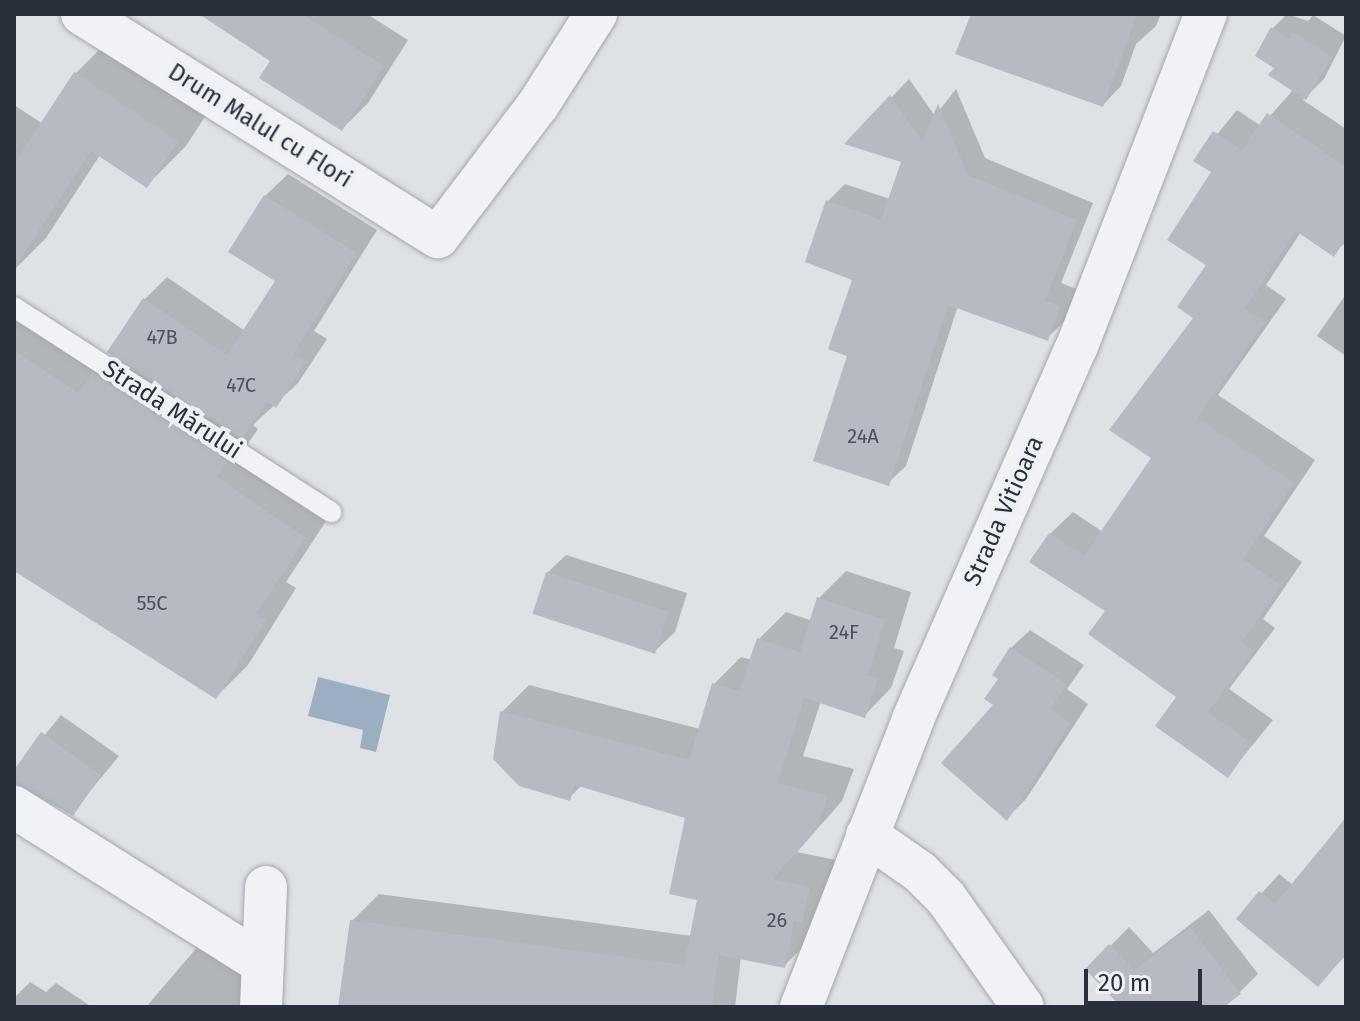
<!DOCTYPE html>
<html>
<head>
<meta charset="utf-8">
<style>
  body { margin:0 }
  #map { position:relative; width:1360px; height:1021px; overflow:hidden; background:#dee1e6; font-family:"Fira Sans",sans-serif }
  div>[style] { position:absolute }
  .water>* { inset:0; background:#9cafc2 }
  .shadow>* { inset:0; background:#0003 }
  .building>* { inset:0; background:#b6bac2; transform-origin:0 0 }
  .roads { filter:drop-shadow(0 0 2px #a4a8af) drop-shadow(0 0 2px #a4a8af) }
  .service>* { height:20px; margin:-10px; padding:0 10px; transform-origin:10px; border-radius:10px; background:#f0f2f5 }
  .minor>* { height:42px; margin:-21px; padding:0 21px; transform-origin:21px; border-radius:21px; background:#f0f2f5 }
  span { translate:-50% -50%; white-space:nowrap; text-align:center; line-height:1.15; -webkit-text-stroke:8px #edf0f4; paint-order:stroke }
  .number-label { font-size:20px; color:#4c525d }
  .number-label span { -webkit-text-stroke-width:0 }
  .street-label { font-size:24px; color:#29303b }
  .frame { position:absolute; inset:0; border:16px solid #29303b; pointer-events:none }
  .scale { position:absolute; left:1084px; top:969px; width:118px; height:36px; box-sizing:border-box; border:4px solid #29303b; border-top:0; padding-left:10px; font-size:24px; line-height:28px; white-space:nowrap; color:#29303b; -webkit-text-stroke:6px #edf0f4; paint-order:stroke }
</style>
</head>
<body>
<div id="map">
  <div class="water">
    <i style="clip-path:polygon(318px 677px,390px 695px,376px 752px,360px 748px,363px 730px,308px 716px)"></i>
  </div>
  <div class="shadow">
    <i style="clip-path:polygon(205px 14px,367px 14px,408px 40px,368px 103px,342px 129px,272px 60px)"></i>
    <i style="clip-path:polygon(975px 14px,1161px 14px,1156px 26px,1136px 44px,1121px 86px,1103px 105px)"></i>
    <i style="clip-path:polygon(1287px 14px,1308px 21px,1313px 15px,1346px 36px,1324px 79px,1303px 100px,1346px 129px,1346px 242px,1333px 254px,1301px 232px,1266px 285px,1286px 299px,1218px 395px,1315px 460px,1264px 536px,1302px 562px,1263px 619px,1275px 628px,1229px 689px,1273px 720px,1228px 775px,1179px 696px,1050px 534px,1073px 512px,1103px 532px,1154px 457px,1209px 265px,1213px 172px,1196px 160px,1237px 110px,1261px 126px,1293px 90px,1277px 68px,1273px 28px)"></i>
    <i style="clip-path:polygon(115px 34px,215px 101px,186px 146px,147px 185px,100px 155px,46px 238px,14px 270px,14px 105px,43px 124px,76px 73px)"></i>
    <i style="clip-path:polygon(909px 79px,935px 116px,956px 89px,985px 158px,1093px 203px,1061px 283px,1076px 289px,1065px 321px,1047px 338px,958px 306px,906px 466px,888px 483px,849px 354px,855px 279px,828px 201px,845px 184px,890px 199px,904px 161px,848px 143px)"></i>
    <i style="clip-path:polygon(288px 174px,377px 230px,314px 331px,327px 339px,298px 383px,253px 425px,258px 429px,247px 445px,336px 506px,286px 582px,296px 588px,248px 665px,216px 697px,14px 568px,14px 297px,108px 361px,145px 299px,167px 277px,245px 331px,277px 281px,231px 251px,265px 196px)"></i>
    <i style="clip-path:polygon(1346px 294px,1346px 356px,1317px 336px)"></i>
    <i style="clip-path:polygon(566px 555px,687px 593px,675px 632px,656px 650px,547px 573px)"></i>
    <i style="clip-path:polygon(846px 571px,911px 592px,894px 648px,904px 651px,891px 688px,864px 716px,821px 701px,803px 756px,854px 769px,842px 801px,797px 852px,836px 860px,811px 939px,784px 966px,741px 957px,735px 1007px,340px 1007px,352px 921px,379px 894px,692px 936px,699px 899px,687px 816px,582px 785px,569px 798px,502px 712px,529px 685px,700px 729px,714px 684px,741px 657px,752px 660px,759px 639px,786px 612px,810px 620px,819px 598px)"></i>
    <i style="clip-path:polygon(1030px 630px,1084px 665px,1067px 689px,1088px 704px,1026px 799px,1007px 818px,996px 705px,1011px 648px)"></i>
    <i style="clip-path:polygon(61px 715px,119px 756px,72px 813px,14px 782px,14px 773px)"></i>
    <i style="clip-path:polygon(1346px 817px,1346px 955px,1318px 984px,1239px 918px,1279px 874px,1293px 885px)"></i>
    <i style="clip-path:polygon(1209px 910px,1258px 974px,1225px 1007px,1124px 1007px,1088px 969px,1129px 927px,1153px 953px)"></i>
    <i style="clip-path:polygon(199px 945px,258px 983px,255px 1007px,146px 1007px)"></i>
    <i style="clip-path:polygon(30px 982px,46px 992px,56px 983px,92px 1007px,14px 1007px,14px 998px)"></i>
  </div>
  <div class="building">
    <i style="clip-path:polygon(199px 14px,302px 14px,384px 66px,342px 131px,259px 78px,270px 61px)"></i>
    <i style="clip-path:polygon(971px 14px,1137px 14px,1103px 107px,955px 54px)"></i>
    <i style="clip-path:polygon(1271px 27px,1289px 39px,1293px 32px,1332px 57px,1306px 100px,1268px 75px,1274px 68px,1255px 56px)"></i>
    <i style="clip-path:polygon(74px 72px,178px 141px,147px 188px,91px 151px,14px 269px,14px 164px)"></i>
    <i style="clip-path:polygon(890px 95px,922px 141px,938px 104px,968px 175px,1077px 220px,1045px 301px,1060px 306px,1048px 341px,948px 305px,889px 486px,813px 461px,847px 356px,828px 349px,852px 280px,805px 262px,826px 200px,881px 220px,901px 162px,844px 144px)"></i>
    <i style="clip-path:polygon(1267px 113px,1346px 167px,1346px 238px,1334px 257px,1296px 231px,1245px 308px,1265px 322px,1197px 418px,1294px 483px,1243px 559px,1281px 585px,1242px 642px,1254px 651px,1208px 712px,1252px 744px,1228px 778px,1155px 726px,1176px 697px,1088px 634px,1105px 611px,1029px 562px,1049px 533px,1084px 556px,1151px 458px,1109px 430px,1193px 318px,1177px 307px,1206px 265px,1167px 240px,1211px 172px,1193px 161px,1213px 131px,1242px 150px)"></i>
    <i style="clip-path:polygon(264px 195px,357px 253px,293px 354px,306px 362px,276px 408px,267px 402px,242px 439px,107px 352px,143px 298px,227px 355px,275px 281px,228px 252px)"></i>
    <i style="clip-path:polygon(14px 350px,78px 393px,92px 373px,228px 461px,217px 477px,306px 538px,256px 614px,266px 620px,216px 699px,14px 571px)"></i>
    <i style="left:546px;top:572px;width:129px;height:44px;rotate:18deg"></i>
    <i style="clip-path:polygon(817px 597px,885px 620px,868px 675px,878px 678px,865px 718px,804px 698px,778px 783px,828px 796px,816px 830px,773px 879px,810px 887px,802px 923px,794px 921px,785px 968px,719px 955px,712px 1007px,338px 1007px,350px 920px,684px 965px,697px 900px,669px 894px,685px 818px,575px 785px,570px 801px,519px 786px,493px 759px,500px 711px,689px 760px,712px 683px,739px 691px,757px 638px,800px 652px)"></i>
    <i style="clip-path:polygon(1010px 647px,1067px 684px,1050px 709px,1071px 723px,1007px 821px,941px 763px,993px 705px,984px 699px,998px 679px,992px 675px)"></i>
    <i style="clip-path:polygon(41px 732px,101px 775px,73px 816px,14px 783px,14px 770px)"></i>
    <i style="clip-path:polygon(1346px 818px,1346px 954px,1318px 987px,1236px 919px,1259px 891px,1275px 904px)"></i>
    <i style="clip-path:polygon(1190px 927px,1241px 994px,1223px 1007px,1121px 1007px,1085px 969px,1109px 944px,1134px 970px)"></i>
  </div>
  <div class="roads">
    <div class="service">
      <i style="left:14px;top:307px;width:378px;rotate:32.9deg"></i>
    </div>
    <div class="minor">
      <i style="left:82px;top:14px;width:420px;rotate:32.1deg"></i>
      <i style="left:438px;top:237px;width:166px;rotate:-52.9deg"></i>
      <i style="left:538px;top:105px;width:108px;rotate:-57.5deg"></i>
      <i style="left:14px;top:807px;width:294px;rotate:32.2deg"></i>
      <i style="left:867px;top:835px;width:65px;rotate:34.9deg"></i>
      <i style="left:920px;top:872px;width:37px;rotate:45deg"></i>
      <i style="left:946px;top:898px;width:133px;rotate:54.8deg"></i>
      <i style="left:261px;top:1007px;width:120px;rotate:-87.6deg"></i>
      <i style="left:801px;top:1007px;width:309px;rotate:-68.7deg"></i>
      <i style="left:913px;top:719px;width:407px;rotate:-66.3deg"></i>
      <i style="left:1077px;top:346px;width:356px;rotate:-68.8deg"></i>
    </div>
  </div>
  <div class="number-label">
    <span style="left:162px;top:337px">47B</span>
    <span style="left:241px;top:385px">47C</span>
    <span style="left:863px;top:436px">24A</span>
    <span style="left:152px;top:603px">55C</span>
    <span style="left:844px;top:632px">24F</span>
    <span style="left:777px;top:920px">26</span>
  </div>
  <div class="street-label">
    <span style="left:260px;top:126px;rotate:32deg">Drum Malul cu Flori</span>
    <span style="left:172px;top:410px;rotate:33deg">Strada Mărului</span>
    <span style="left:1004px;top:511px;rotate:-66deg">Strada Vitioara</span>
  </div>
  <div class="frame"></div>
  <div class="scale">20 m</div>
</div>
</body>
</html>
